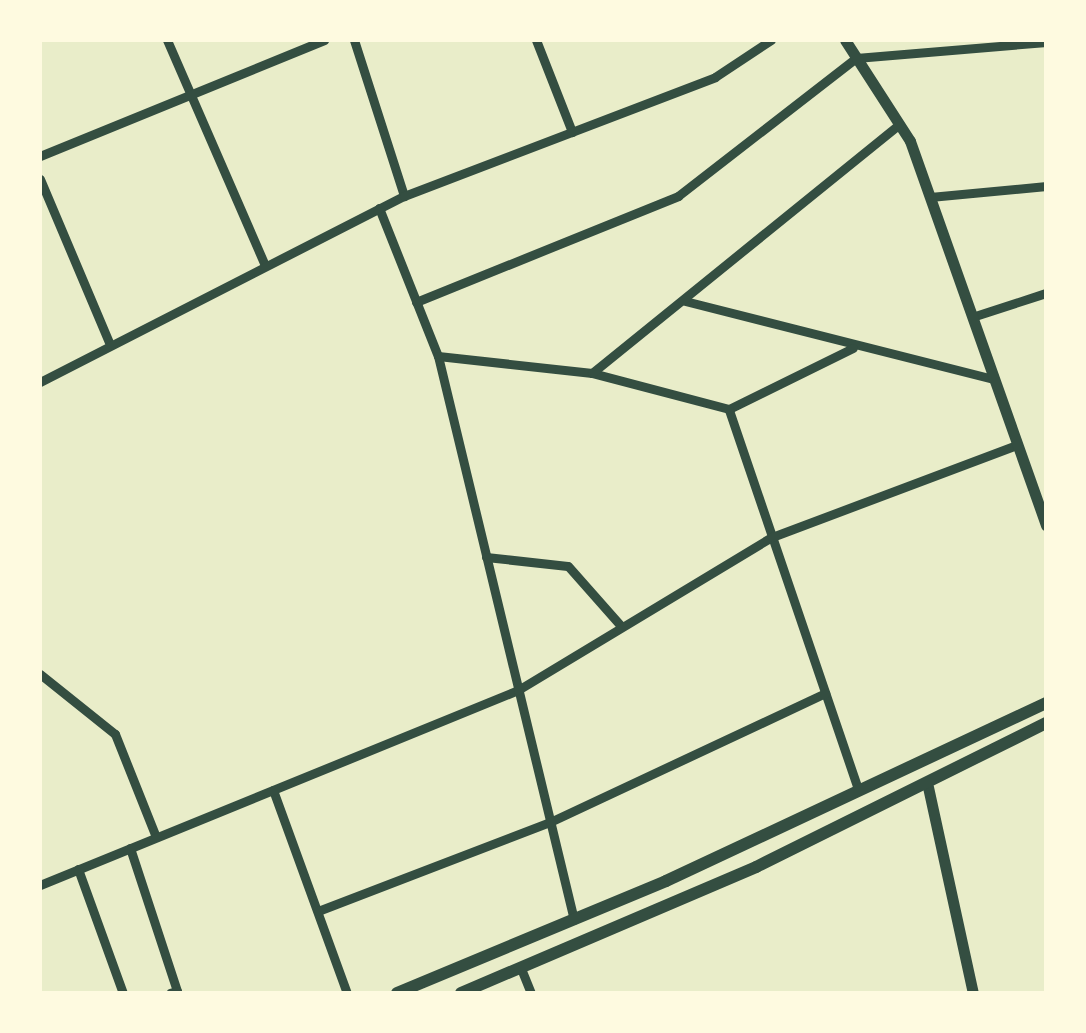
<!DOCTYPE html>
<html>
<head>
<meta charset="utf-8">
<style>
  body { margin:0 }
  #map { position:relative; width:1086px; height:1033px; overflow:hidden; background:#e9edc9; font-family:Figtree,sans-serif }
  div>[style] { position:absolute }
  .minor>* { height:9px; margin:-4.5px; padding:0 4.5px; transform-origin:4.5px; border-radius:4.5px; background:#344e41 }
  .tertiary>* { height:11px; margin:-5.5px; padding:0 5.5px; transform-origin:5.5px; border-radius:5.5px; background:#344e41 }
  .secondary>* { height:12px; margin:-6px; padding:0 6px; transform-origin:6px; border-radius:6px; background:#344e41 }
  span { translate:-50% -50%; white-space:nowrap; text-align:center; line-height:1.15; -webkit-text-stroke:10px #fefae0; paint-order:stroke }
  .frame { position:absolute; inset:0; border:42px solid #fefae0; pointer-events:none }
</style>
</head>
<body>
<div id="map">
  <div class="minor">
    <i style="left:167px;top:40px;width:245px;rotate:66.5deg"></i>
    <i style="left:354px;top:40px;width:164px;rotate:72.2deg"></i>
    <i style="left:536px;top:40px;width:99px;rotate:68.6deg"></i>
    <i style="left:40px;top:156px;width:307px;rotate:-22.2deg"></i>
    <i style="left:40px;top:179px;width:177px;rotate:67.1deg"></i>
    <i style="left:930px;top:197px;width:117px;rotate:-5.4deg"></i>
    <i style="left:379px;top:208px;width:159px;rotate:68.3deg"></i>
    <i style="left:438px;top:356px;width:580px;rotate:76.44deg"></i>
    <i style="left:685px;top:301px;width:319px;rotate:14.2deg"></i>
    <i style="left:416px;top:302px;width:283px;rotate:-22deg"></i>
    <i style="left:678px;top:196px;width:225px;rotate:-37.8deg"></i>
    <i style="left:856px;top:58px;width:191px;rotate:-4.8deg"></i>
    <i style="left:972px;top:317px;width:78px;rotate:-18deg"></i>
    <i style="left:438px;top:356px;width:155px;rotate:6.3deg"></i>
    <i style="left:40px;top:382px;width:409px;rotate:-27.1deg"></i>
    <i style="left:404px;top:196px;width:333px;rotate:-20.9deg"></i>
    <i style="left:715px;top:77px;width:67px;rotate:-33.5deg"></i>
    <i style="left:729px;top:409px;width:138px;rotate:-26.2deg"></i>
    <i style="left:486px;top:557px;width:82px;rotate:6.3deg"></i>
    <i style="left:568px;top:566px;width:81px;rotate:48.5deg"></i>
    <i style="left:40px;top:674px;width:96px;rotate:38.7deg"></i>
    <i style="left:115px;top:734px;width:111px;rotate:68.3deg"></i>
    <i style="left:858px;top:789px;width:401px;rotate:-108.8deg"></i>
    <i style="left:729px;top:409px;width:142px;rotate:-165.3deg"></i>
    <i style="left:592px;top:373px;width:395px;rotate:-39deg"></i>
    <i style="left:273px;top:790px;width:216px;rotate:70deg"></i>
    <i style="left:130px;top:848px;width:151px;rotate:71.8deg"></i>
    <i style="left:177px;top:991px;width:7px;rotate:164deg"></i>
    <i style="left:78px;top:869px;width:132px;rotate:70.1deg"></i>
    <i style="left:40px;top:885px;width:516px;rotate:-22.19deg"></i>
    <i style="left:518px;top:690px;width:297px;rotate:-31.1deg"></i>
    <i style="left:772px;top:537px;width:262px;rotate:-20.6deg"></i>
    <i style="left:318px;top:911px;width:248px;rotate:-21deg"></i>
    <i style="left:550px;top:822px;width:304px;rotate:-25.1deg"></i>
    <i style="left:522px;top:971px;width:24px;rotate:68deg"></i>
  </div>
  <div class="tertiary">
    <i style="left:845px;top:40px;width:120px;rotate:57.2deg"></i>
    <i style="left:910px;top:141px;width:408px;rotate:70.5deg"></i>
    <i style="left:928px;top:787px;width:211px;rotate:77.7deg"></i>
  </div>
  <div class="secondary">
    <i style="left:397px;top:993px;width:291px;rotate:-22.6deg"></i>
    <i style="left:666px;top:881px;width:420px;rotate:-25.1deg"></i>
    <i style="left:461px;top:993px;width:321px;rotate:-23.1deg"></i>
    <i style="left:756px;top:867px;width:324px;rotate:-26.4deg"></i>
  </div>
  <div class="frame"></div>
</div>
</body>
</html>
